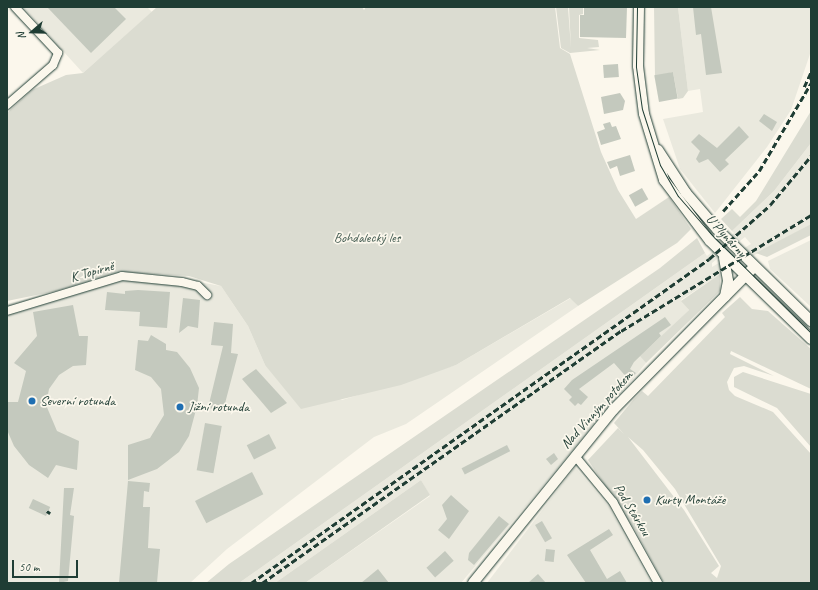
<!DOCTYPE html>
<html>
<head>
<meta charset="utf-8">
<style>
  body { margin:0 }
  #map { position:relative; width:818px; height:590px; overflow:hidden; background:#fbf7ec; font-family:Caveat,sans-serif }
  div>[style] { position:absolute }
  .built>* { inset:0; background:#eae9de }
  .green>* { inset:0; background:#dbdcd1 }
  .building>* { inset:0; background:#c4c9be; transform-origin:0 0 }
  .roads { filter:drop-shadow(0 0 1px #1f3d34) drop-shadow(0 0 1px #1f3d34) }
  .minor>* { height:8px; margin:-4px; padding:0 4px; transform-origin:4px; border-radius:4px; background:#fbf7ec }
  .tertiary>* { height:10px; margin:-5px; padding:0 5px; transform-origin:5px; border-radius:5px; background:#fbf7ec }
  .tram>* { height:1px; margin:-0.5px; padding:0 0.5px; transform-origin:0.5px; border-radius:0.5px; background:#1f3d34 }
  .rail>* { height:2.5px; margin-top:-1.25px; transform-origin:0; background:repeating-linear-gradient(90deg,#1f3d34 0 6px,transparent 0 9px) }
  .dots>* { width:11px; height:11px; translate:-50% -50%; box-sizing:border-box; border:2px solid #fbf7ec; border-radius:50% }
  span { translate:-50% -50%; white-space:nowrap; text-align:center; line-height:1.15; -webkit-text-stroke:3.5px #fbf7ec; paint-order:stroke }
  .street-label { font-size:14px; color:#1f3d34 }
  .park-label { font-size:14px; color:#455d53 }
  .poi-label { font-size:14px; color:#1f3d34 }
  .left { translate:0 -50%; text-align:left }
  .frame { position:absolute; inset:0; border:8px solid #1f3d34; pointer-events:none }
  .north { position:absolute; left:12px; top:12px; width:40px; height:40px; -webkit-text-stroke:3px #fbf7ec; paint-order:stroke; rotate:250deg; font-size:11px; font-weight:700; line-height:16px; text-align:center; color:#1f3d34 }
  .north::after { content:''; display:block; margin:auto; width:14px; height:18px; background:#1f3d34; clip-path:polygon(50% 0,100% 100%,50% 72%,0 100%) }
  .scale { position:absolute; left:12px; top:560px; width:66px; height:18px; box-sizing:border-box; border:2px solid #1f3d34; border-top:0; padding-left:5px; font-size:12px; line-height:14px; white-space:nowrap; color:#1f3d34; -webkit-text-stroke:3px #fbf7ec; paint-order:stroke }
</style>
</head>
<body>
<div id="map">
  <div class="built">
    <i style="clip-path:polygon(23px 7px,147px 7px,152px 12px,83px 73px)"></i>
    <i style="clip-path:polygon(678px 7px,811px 7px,811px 51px,791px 110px,767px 147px,715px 213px,680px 169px,663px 119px,703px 112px,700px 89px,688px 91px)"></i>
    <i style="clip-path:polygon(evenodd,811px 143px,811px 224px,720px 274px,681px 300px,689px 310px,641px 356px,646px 363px,461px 583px,305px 583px,430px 496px,421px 480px,275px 583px,239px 583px,705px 253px,707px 256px,734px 233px,732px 231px,774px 191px,811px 143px,745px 237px,751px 244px,712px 267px,712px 263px,745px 237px)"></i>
    <i style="clip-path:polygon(811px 240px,811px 307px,770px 269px,768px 261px)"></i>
    <i style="clip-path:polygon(122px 275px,182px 279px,221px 286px,248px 326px,265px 365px,342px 400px,456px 365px,571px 298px,578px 306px,406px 424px,374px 437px,227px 549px,190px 583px,7px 583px,7px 304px)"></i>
    <i style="clip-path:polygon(575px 467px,609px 507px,651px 583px,487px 583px)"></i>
  </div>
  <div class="green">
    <i style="clip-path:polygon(157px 7px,362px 7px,364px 10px,366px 7px,555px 7px,560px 48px,570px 54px,601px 152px,618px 190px,636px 219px,669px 197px,691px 229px,677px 243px,578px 306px,570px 298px,456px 365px,401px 385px,301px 409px,265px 365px,248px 326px,221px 286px,189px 276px,121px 272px,56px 291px,7px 301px,7px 113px,32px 90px,66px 75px,83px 73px)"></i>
    <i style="clip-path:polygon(556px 7px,568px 7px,571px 48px,569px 7px,583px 7px,583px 14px,579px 15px,579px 38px,598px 40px,599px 47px,587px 48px,600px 50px,570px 53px,561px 48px)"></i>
    <i style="clip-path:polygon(654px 7px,678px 7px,688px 91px,683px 98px,678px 99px,673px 72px,655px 77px)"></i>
    <i style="clip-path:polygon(811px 111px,811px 143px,774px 191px,732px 231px,721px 219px,732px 209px,740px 217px,756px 201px)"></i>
    <i style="clip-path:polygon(811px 224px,811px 235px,767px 257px,756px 253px)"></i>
    <i style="clip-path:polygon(697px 238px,705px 253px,239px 583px,206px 583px,229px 564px,660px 268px)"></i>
    <i style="clip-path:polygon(720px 274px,720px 291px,646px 363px,640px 356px,689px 310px,681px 301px)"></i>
    <i style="clip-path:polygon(evenodd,740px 297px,752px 309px,768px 311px,811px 349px,811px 389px,731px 351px,730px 354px,774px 376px,744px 366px,734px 368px,727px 382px,729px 390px,735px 396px,773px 412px,811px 454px,811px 583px,664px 583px,635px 530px,588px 460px,618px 428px,624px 434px,614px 423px,634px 399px,642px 391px,648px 396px,725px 317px,722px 313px,740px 297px,628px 437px,643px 450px,675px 489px,721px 566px,717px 578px,711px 573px,719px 566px,684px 510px,628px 437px)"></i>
    <i style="clip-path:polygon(743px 372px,811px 394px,811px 447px,777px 408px,734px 387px,734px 377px)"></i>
    <i style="clip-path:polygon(421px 480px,430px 495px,305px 583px,275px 583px)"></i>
  </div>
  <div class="building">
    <i style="clip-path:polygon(47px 7px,114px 7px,126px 19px,91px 53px)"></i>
    <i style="clip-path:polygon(584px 7px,627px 7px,626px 38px,580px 37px,580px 15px,584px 15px)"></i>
    <i style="clip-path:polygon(693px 7px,711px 7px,722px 73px,706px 75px,701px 34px,696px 35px)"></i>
    <i style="left:618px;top:64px;width:13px;height:15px;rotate:86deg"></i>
    <i style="left:673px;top:72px;width:27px;height:19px;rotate:80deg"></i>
    <i style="clip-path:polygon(620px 93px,625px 101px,623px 110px,604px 114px,601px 97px)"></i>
    <i style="clip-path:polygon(764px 114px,777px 122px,772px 131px,759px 121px)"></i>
    <i style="clip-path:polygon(610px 122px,612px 127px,616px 126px,621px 139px,601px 145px,597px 132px,605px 129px,603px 124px)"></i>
    <i style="clip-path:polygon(739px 126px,749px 137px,725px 160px,729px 164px,720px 172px,708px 159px,699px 163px,696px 159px,700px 151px,691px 142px,699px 134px,717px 148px)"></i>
    <i style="clip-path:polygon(630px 155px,635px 171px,620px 176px,617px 166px,610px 169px,607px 162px)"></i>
    <i style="left:642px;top:188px;width:13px;height:15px;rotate:61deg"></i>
    <i style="clip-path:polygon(138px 290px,170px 292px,167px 328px,139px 326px,140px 312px,105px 310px,107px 292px,125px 294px,125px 291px)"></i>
    <i style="clip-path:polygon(183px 298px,200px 300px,198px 328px,188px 326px,179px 333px)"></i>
    <i style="clip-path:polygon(73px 305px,79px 336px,88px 336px,86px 365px,73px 366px,59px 375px,49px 389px,46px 405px,57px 431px,79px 441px,77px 470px,56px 465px,48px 478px,29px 465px,14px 446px,7px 430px,7px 402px,18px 402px,26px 371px,14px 363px,37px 336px,33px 312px)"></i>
    <i style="clip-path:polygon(665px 317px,671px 325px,659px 333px,661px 336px,634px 362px,630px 369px,636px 373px,629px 380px,614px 363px,579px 389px,588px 397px,581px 405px,578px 403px,575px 406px,569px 400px,572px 397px,564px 389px,572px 380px)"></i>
    <i style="clip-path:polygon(214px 322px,233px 324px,231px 353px,238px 354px,223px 411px,208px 408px,223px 346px,211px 345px)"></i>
    <i style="clip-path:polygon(151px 335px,166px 344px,166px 350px,177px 352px,190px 368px,199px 388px,197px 406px,189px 436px,179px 452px,157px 469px,128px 480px,128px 445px,150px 438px,164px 415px,161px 389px,151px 377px,135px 370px,138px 340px,148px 341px)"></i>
    <i style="clip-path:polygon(256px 369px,287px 403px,271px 413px,242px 379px)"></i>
    <i style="left:205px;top:423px;width:17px;height:48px;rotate:10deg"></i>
    <i style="left:269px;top:434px;width:16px;height:25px;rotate:63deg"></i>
    <i style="left:507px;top:445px;width:7px;height:51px;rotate:63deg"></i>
    <i style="clip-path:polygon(554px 453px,558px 459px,551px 465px,546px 459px)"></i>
    <i style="left:252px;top:472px;width:25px;height:64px;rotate:63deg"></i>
    <i style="clip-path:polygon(128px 481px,150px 483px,149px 492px,144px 491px,143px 507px,150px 507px,148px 548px,160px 549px,157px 583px,119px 583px)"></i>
    <i style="clip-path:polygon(64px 488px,74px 488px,70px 515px,74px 516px,68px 581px,59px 583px)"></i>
    <i style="clip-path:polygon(451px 495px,469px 511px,449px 539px,438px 530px,447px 519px,442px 505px)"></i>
    <i style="left:33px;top:499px;width:19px;height:10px;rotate:25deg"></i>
    <i style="clip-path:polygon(499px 516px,509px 524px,474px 565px,468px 560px,469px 553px)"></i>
    <i style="left:542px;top:521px;width:20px;height:8px;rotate:60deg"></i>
    <i style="clip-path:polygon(609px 529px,613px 535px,590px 550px,607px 579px,620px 571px,627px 583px,586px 583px,567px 555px)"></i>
    <i style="left:546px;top:549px;width:9px;height:12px;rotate:6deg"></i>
    <i style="left:445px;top:551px;width:13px;height:25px;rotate:48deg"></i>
    <i style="clip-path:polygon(378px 569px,389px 583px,361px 583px)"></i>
    <i style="clip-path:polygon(538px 574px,546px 583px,528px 583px)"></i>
  </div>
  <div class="roads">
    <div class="minor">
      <i style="left:7px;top:105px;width:61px;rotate:-41deg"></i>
      <i style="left:53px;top:65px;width:13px;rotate:-67deg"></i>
      <i style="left:58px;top:53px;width:63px;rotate:-133.1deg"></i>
      <i style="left:7px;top:311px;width:120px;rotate:-16.9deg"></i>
      <i style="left:122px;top:276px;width:60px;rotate:5.7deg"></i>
      <i style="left:182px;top:282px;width:16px;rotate:14deg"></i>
      <i style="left:198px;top:286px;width:13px;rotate:45deg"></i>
      <i style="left:575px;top:456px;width:60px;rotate:50.4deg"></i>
      <i style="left:613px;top:502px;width:93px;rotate:60.9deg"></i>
    </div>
    <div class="tertiary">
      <i style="left:639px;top:7px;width:59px;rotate:91deg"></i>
      <i style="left:638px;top:66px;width:48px;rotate:82.9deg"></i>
      <i style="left:644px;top:114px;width:69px;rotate:73.1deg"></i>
      <i style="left:664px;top:180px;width:76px;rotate:53deg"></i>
      <i style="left:710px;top:241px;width:141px;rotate:44.1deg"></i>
      <i style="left:658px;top:150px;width:51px;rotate:56.9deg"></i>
      <i style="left:686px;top:193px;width:48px;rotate:49.3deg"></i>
      <i style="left:717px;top:229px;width:132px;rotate:44.4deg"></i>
      <i style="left:724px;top:258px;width:23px;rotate:80deg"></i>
      <i style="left:728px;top:281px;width:16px;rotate:101deg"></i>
      <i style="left:473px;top:583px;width:223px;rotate:-51deg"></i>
      <i style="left:613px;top:410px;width:201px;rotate:-45.4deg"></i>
    </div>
  </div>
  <div class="tram">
    <i style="left:637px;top:7px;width:60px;rotate:91deg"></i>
    <i style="left:636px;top:67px;width:42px;rotate:81.9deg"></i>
    <i style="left:642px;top:109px;width:59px;rotate:72.2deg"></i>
    <i style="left:660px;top:165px;width:36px;rotate:60deg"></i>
    <i style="left:678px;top:196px;width:50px;rotate:49deg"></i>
    <i style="left:711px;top:234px;width:141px;rotate:44.7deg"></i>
  </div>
  <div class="rail">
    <i style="left:804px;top:87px;width:17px;rotate:-65deg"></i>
    <i style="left:723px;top:211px;width:54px;rotate:-48deg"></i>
    <i style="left:759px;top:171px;width:102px;rotate:-59.4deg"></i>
    <i style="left:47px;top:511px;width:4px;rotate:34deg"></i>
    <i style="left:251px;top:583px;width:561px;rotate:-35.28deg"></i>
    <i style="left:709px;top:259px;width:81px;rotate:-41.5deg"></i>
    <i style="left:770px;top:205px;width:64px;rotate:-50.1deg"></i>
    <i style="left:262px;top:583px;width:439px;rotate:-35.1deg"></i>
    <i style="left:621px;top:331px;width:223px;rotate:-31.4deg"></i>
  </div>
  <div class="dots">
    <i style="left:32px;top:401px;background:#1f6fb2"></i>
    <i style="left:180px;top:407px;background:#1f6fb2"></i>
    <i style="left:647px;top:500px;background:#1f6fb2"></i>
  </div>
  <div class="street-label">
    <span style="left:726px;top:236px;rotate:48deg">U Plynárny</span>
    <span style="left:92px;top:272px;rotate:-16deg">K Topírně</span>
    <span style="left:597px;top:410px;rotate:-48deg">Nad Vinným potokem</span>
    <span style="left:632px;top:510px;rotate:59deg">Pod Stárkou</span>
  </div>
  <div class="park-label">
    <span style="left:367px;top:238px">Bohdalecký les</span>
  </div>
  <div class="poi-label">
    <span class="left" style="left:40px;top:401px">Severní rotunda</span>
    <span class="left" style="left:188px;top:407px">Jižní rotunda</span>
    <span class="left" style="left:655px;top:500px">Kurty Montáže</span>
  </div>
  <div class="frame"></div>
  <div class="north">N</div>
  <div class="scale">50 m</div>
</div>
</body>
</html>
